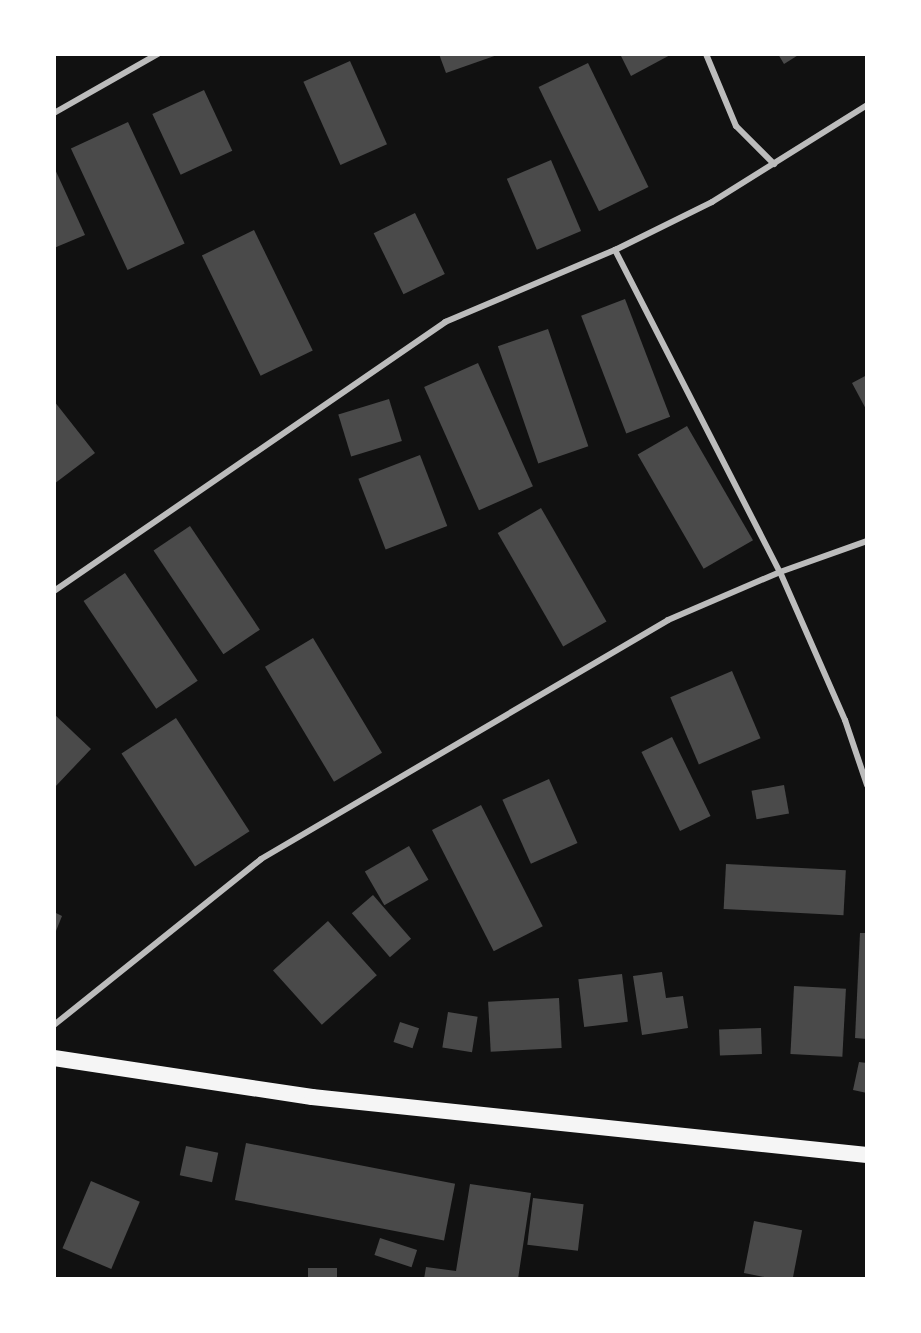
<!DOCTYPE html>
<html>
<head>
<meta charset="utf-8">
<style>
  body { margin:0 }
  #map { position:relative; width:921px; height:1333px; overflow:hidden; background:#111; font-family:"Archivo Narrow",sans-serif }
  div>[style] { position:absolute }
  .building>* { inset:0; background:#4a4a4a; transform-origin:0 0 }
  .minor>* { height:6px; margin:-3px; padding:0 3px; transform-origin:3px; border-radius:3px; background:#bcbcbc }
  .trunk>* { height:16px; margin:-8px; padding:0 8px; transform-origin:8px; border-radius:8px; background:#f5f5f5 }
  span { translate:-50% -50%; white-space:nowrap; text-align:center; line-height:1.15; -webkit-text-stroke:4.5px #fff; paint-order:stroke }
  .frame { position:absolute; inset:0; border:56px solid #fff; pointer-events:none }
</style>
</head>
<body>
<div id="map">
  <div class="building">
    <i style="clip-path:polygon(439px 54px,500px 54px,446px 73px)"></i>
    <i style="clip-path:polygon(620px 54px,672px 54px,631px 76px)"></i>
    <i style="clip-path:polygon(778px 54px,800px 54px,784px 64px)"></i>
    <i style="left:350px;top:61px;width:91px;height:51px;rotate:66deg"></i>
    <i style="left:588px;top:63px;width:138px;height:55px;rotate:64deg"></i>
    <i style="left:204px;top:90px;width:67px;height:57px;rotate:65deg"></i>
    <i style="left:128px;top:122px;width:134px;height:63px;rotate:65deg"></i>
    <i style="left:551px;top:160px;width:77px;height:48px;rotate:67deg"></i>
    <i style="clip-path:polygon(54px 167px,85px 235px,54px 248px)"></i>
    <i style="left:415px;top:213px;width:68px;height:46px;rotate:64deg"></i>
    <i style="left:254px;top:230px;width:134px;height:58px;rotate:64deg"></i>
    <i style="left:625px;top:299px;width:126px;height:47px;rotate:69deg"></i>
    <i style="left:548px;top:329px;width:124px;height:53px;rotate:71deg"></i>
    <i style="left:478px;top:363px;width:135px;height:59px;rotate:66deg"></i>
    <i style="clip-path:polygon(867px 375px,867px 411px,852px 383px)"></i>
    <i style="left:389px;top:399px;width:44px;height:53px;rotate:73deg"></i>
    <i style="clip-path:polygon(54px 401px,95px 453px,54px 484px)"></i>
    <i style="left:687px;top:426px;width:132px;height:57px;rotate:60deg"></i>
    <i style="left:420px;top:455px;width:76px;height:66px;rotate:69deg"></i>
    <i style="left:541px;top:508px;width:131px;height:50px;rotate:60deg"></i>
    <i style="left:190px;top:526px;width:125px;height:44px;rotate:56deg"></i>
    <i style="left:125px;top:573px;width:130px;height:50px;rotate:56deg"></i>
    <i style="left:313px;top:638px;width:134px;height:56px;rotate:59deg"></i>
    <i style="left:732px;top:671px;width:73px;height:67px;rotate:67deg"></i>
    <i style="clip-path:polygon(54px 714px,91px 749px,54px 788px)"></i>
    <i style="left:176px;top:718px;width:135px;height:65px;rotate:57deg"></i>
    <i style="left:672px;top:737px;width:88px;height:34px;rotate:64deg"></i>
    <i style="left:549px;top:779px;width:70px;height:51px;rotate:66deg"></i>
    <i style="left:784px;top:785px;width:29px;height:33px;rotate:80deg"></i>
    <i style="left:481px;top:805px;width:136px;height:55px;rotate:63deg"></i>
    <i style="left:409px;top:846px;width:39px;height:51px;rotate:60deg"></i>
    <i style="left:726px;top:864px;width:120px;height:45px;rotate:3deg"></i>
    <i style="left:373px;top:895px;width:58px;height:28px;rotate:49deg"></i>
    <i style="clip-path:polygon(54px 912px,62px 916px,54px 936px)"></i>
    <i style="left:328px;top:921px;width:73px;height:74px;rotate:48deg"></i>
    <i style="clip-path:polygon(860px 933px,867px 933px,867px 1039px,855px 1038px)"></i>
    <i style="clip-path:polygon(662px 972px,666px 998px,683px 996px,688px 1028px,642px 1035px,633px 976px)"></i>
    <i style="left:622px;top:974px;width:48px;height:44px;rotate:83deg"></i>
    <i style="left:794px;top:986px;width:52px;height:68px;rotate:3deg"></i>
    <i style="left:559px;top:998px;width:50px;height:71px;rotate:87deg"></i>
    <i style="left:448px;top:1012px;width:30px;height:36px;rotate:9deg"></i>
    <i style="left:400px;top:1022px;width:20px;height:21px;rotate:18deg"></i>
    <i style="left:761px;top:1028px;width:26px;height:42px;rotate:88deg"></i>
    <i style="clip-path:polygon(859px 1062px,867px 1063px,867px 1093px,853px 1090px)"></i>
    <i style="left:246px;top:1143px;width:213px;height:58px;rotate:11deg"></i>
    <i style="left:186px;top:1146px;width:33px;height:30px;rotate:12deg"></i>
    <i style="left:91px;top:1181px;width:53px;height:73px;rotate:23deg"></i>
    <i style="clip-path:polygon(470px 1184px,531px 1193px,518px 1279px,424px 1279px,426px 1267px,456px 1271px)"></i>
    <i style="left:533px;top:1198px;width:51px;height:47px;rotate:7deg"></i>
    <i style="left:754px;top:1221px;width:49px;height:53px;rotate:11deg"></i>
    <i style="left:380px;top:1238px;width:39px;height:18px;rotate:18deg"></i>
    <i style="left:337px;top:1268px;width:11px;height:29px;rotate:90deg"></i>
  </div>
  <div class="minor">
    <i style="left:706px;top:54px;width:78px;rotate:67.4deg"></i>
    <i style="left:736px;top:126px;width:54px;rotate:45deg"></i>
    <i style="left:54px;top:113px;width:120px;rotate:-29.6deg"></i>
    <i style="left:615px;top:250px;width:362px;rotate:62.9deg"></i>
    <i style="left:780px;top:572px;width:162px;rotate:66.3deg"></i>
    <i style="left:845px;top:720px;width:69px;rotate:71.3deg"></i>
    <i style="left:54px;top:591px;width:475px;rotate:-34.5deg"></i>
    <i style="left:445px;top:322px;width:185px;rotate:-23deg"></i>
    <i style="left:615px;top:250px;width:108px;rotate:-26.3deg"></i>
    <i style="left:712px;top:202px;width:183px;rotate:-32deg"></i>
    <i style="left:54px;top:1025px;width:265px;rotate:-38.7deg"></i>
    <i style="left:261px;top:859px;width:472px;rotate:-30.4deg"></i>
    <i style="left:668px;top:620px;width:122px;rotate:-23.2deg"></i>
    <i style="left:780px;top:572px;width:92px;rotate:-19.6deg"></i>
  </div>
  <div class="trunk">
    <i style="left:54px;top:1058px;width:261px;rotate:8.6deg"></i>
    <i style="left:312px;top:1097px;width:558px;rotate:5.97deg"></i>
  </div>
  <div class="frame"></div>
</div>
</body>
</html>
